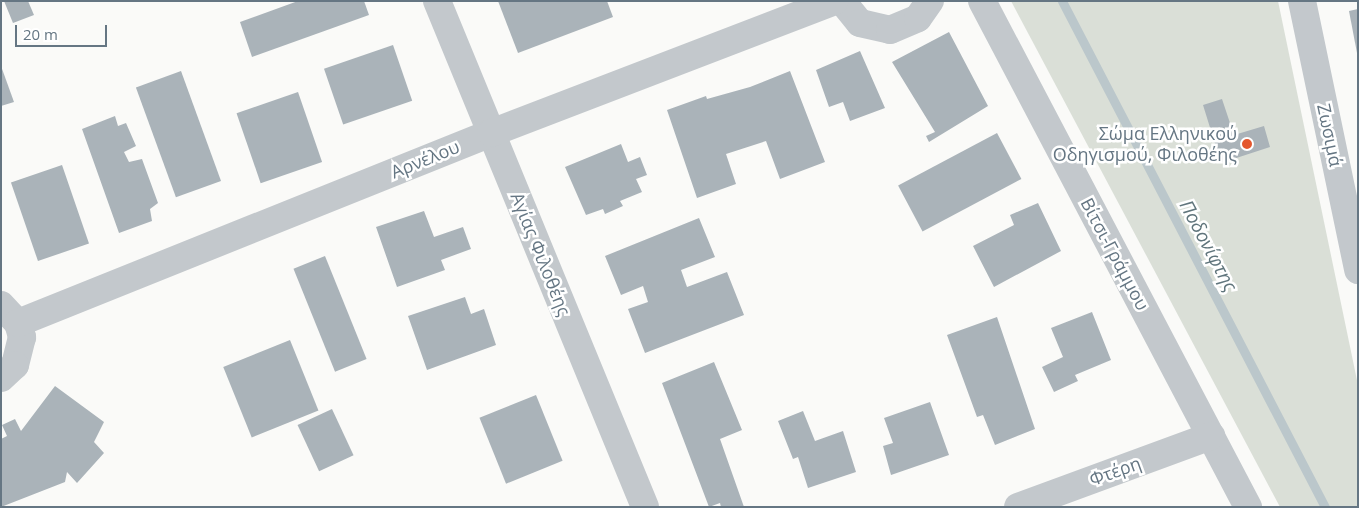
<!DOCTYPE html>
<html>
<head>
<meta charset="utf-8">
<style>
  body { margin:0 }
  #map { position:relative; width:1359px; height:508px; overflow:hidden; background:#fafaf8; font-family:"Open Sans",sans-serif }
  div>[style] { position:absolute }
  .green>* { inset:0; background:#dadfd7 }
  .stream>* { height:9px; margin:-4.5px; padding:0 4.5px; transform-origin:4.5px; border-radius:4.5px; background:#bbc7cb }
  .building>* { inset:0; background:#aab3b9; transform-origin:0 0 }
  .minor>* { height:28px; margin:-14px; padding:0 14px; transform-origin:14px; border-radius:14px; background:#c3c8cc }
  .dots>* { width:14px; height:14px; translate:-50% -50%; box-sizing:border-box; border:2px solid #fff; border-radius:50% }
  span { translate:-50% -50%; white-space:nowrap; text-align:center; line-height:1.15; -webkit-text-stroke:5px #fff; paint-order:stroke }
  .poi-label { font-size:18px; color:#657683 }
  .right { translate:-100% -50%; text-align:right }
  .street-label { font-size:18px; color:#657683 }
  .water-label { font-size:19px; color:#60757c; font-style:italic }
  .frame { position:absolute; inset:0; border:2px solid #657683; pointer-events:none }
  .scale { position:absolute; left:15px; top:25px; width:92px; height:22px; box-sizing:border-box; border:2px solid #657683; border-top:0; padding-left:6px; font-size:15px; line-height:18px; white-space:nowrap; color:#657683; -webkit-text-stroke:4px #fff; paint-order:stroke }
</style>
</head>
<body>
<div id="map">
  <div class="green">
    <i style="clip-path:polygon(1011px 1px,1278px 1px,1358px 385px,1358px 507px,1280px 507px)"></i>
  </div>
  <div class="stream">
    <i style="left:1062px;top:1px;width:570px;rotate:62.54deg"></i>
  </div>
  <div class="building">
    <i style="clip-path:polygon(4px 1px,28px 1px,34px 15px,13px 23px)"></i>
    <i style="clip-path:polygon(298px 1px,364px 1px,369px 15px,252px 57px,240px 22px)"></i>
    <i style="clip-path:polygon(498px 1px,607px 1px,613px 17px,518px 53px)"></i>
    <i style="clip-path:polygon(1358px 9px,1358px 53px,1357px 53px,1349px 11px)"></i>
    <i style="clip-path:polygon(949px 32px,988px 106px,929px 142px,926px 136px,935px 132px,892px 62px)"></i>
    <i style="left:393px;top:45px;width:59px;height:73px;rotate:71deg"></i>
    <i style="clip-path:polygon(860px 51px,885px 108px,850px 121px,843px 102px,829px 107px,816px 70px)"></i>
    <i style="clip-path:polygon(1px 66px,14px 102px,1px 106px)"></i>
    <i style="left:181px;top:71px;width:117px;height:48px;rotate:70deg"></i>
    <i style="clip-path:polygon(790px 71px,825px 162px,780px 179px,766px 141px,726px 154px,736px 184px,697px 198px,667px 110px,706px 96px,707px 99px,750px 87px)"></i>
    <i style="left:298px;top:92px;width:74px;height:65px;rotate:71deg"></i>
    <i style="clip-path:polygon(1222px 99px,1234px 135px,1264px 126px,1270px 147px,1221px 163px,1203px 105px)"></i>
    <i style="clip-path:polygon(115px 116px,118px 126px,126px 123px,136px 146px,124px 152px,129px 162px,142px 159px,158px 203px,150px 209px,152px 221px,119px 233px,82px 129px)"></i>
    <i style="left:997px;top:133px;width:52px;height:112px;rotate:62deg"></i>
    <i style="clip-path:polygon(621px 144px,628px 162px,640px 157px,647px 175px,636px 179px,642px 192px,620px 201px,623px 206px,605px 214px,603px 209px,586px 215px,565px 167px)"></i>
    <i style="left:62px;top:165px;width:83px;height:54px;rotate:71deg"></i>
    <i style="clip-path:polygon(1038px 203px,1061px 251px,994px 287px,973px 246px,1014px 225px,1010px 215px)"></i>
    <i style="clip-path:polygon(424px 211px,434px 237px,463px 227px,471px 249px,441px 260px,445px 270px,397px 287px,376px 227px)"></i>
    <i style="clip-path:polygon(699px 218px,715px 257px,681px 270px,687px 287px,727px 272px,744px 315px,645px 353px,628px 309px,648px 302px,643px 286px,621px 295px,605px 256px)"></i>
    <i style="left:325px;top:256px;width:111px;height:34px;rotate:68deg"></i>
    <i style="clip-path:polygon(465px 297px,471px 314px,484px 309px,496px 345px,427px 370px,408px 316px)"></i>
    <i style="clip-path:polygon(1092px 312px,1111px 360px,1075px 375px,1078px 381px,1054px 392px,1042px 367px,1063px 357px,1051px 328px)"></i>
    <i style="clip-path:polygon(997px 317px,1035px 429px,995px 445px,983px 415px,977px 417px,947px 335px)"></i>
    <i style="left:290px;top:340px;width:76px;height:72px;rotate:68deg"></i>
    <i style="clip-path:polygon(714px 362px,742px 430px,720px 439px,744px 507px,721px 507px,720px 503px,709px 507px,662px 383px)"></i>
    <i style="clip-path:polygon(55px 386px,104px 422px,94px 442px,104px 453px,77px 483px,67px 472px,65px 482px,1px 507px,1px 439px,7px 436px,2px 425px,15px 419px,21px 431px)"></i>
    <i style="left:536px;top:395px;width:71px;height:61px;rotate:68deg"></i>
    <i style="clip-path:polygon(930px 402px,949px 455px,891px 475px,883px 446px,893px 443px,884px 418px)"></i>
    <i style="left:332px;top:409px;width:51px;height:38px;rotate:65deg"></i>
    <i style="clip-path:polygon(803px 411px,815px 441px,843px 431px,856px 472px,808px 488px,798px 457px,793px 459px,778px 421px)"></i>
  </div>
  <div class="minor">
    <i style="left:437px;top:1px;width:547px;rotate:67.65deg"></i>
    <i style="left:842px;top:1px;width:28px;rotate:51deg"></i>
    <i style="left:860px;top:23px;width:31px;rotate:13deg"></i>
    <i style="left:890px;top:30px;width:30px;rotate:-23deg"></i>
    <i style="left:918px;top:18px;width:21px;rotate:-55deg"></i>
    <i style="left:982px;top:1px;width:572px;rotate:62.27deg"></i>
    <i style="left:1302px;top:1px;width:275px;rotate:78.2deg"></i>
    <i style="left:1px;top:305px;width:25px;rotate:47deg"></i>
    <i style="left:18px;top:323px;width:15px;rotate:74deg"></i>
    <i style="left:22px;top:337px;width:29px;rotate:104deg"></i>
    <i style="left:15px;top:365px;width:19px;rotate:137deg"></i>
    <i style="left:18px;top:323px;width:510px;rotate:-21.88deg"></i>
    <i style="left:491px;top:133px;width:368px;rotate:-21deg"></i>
    <i style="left:1018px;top:507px;width:206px;rotate:-20.2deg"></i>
  </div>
  <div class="dots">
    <i style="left:1247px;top:144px;background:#e4572e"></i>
  </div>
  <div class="poi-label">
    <span class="right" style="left:1237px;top:144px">Σώμα Ελληνικού<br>Οδηγισμού, Φιλοθέης</span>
  </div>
  <div class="street-label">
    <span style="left:1330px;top:135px;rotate:78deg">Ζωσιμά</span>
    <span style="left:425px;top:159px;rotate:-22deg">Αρνέλου</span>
    <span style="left:541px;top:254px;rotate:68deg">Αγίας Φιλοθέης</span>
    <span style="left:1115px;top:254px;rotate:62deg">Βίτσι-Γράμμου</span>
    <span style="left:1115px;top:471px;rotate:-20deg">Φτέρη</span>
  </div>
  <div class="water-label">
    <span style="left:1208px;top:246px;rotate:62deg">Ποδονίφτης</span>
  </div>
  <div class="frame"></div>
  <div class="scale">20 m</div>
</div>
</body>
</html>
